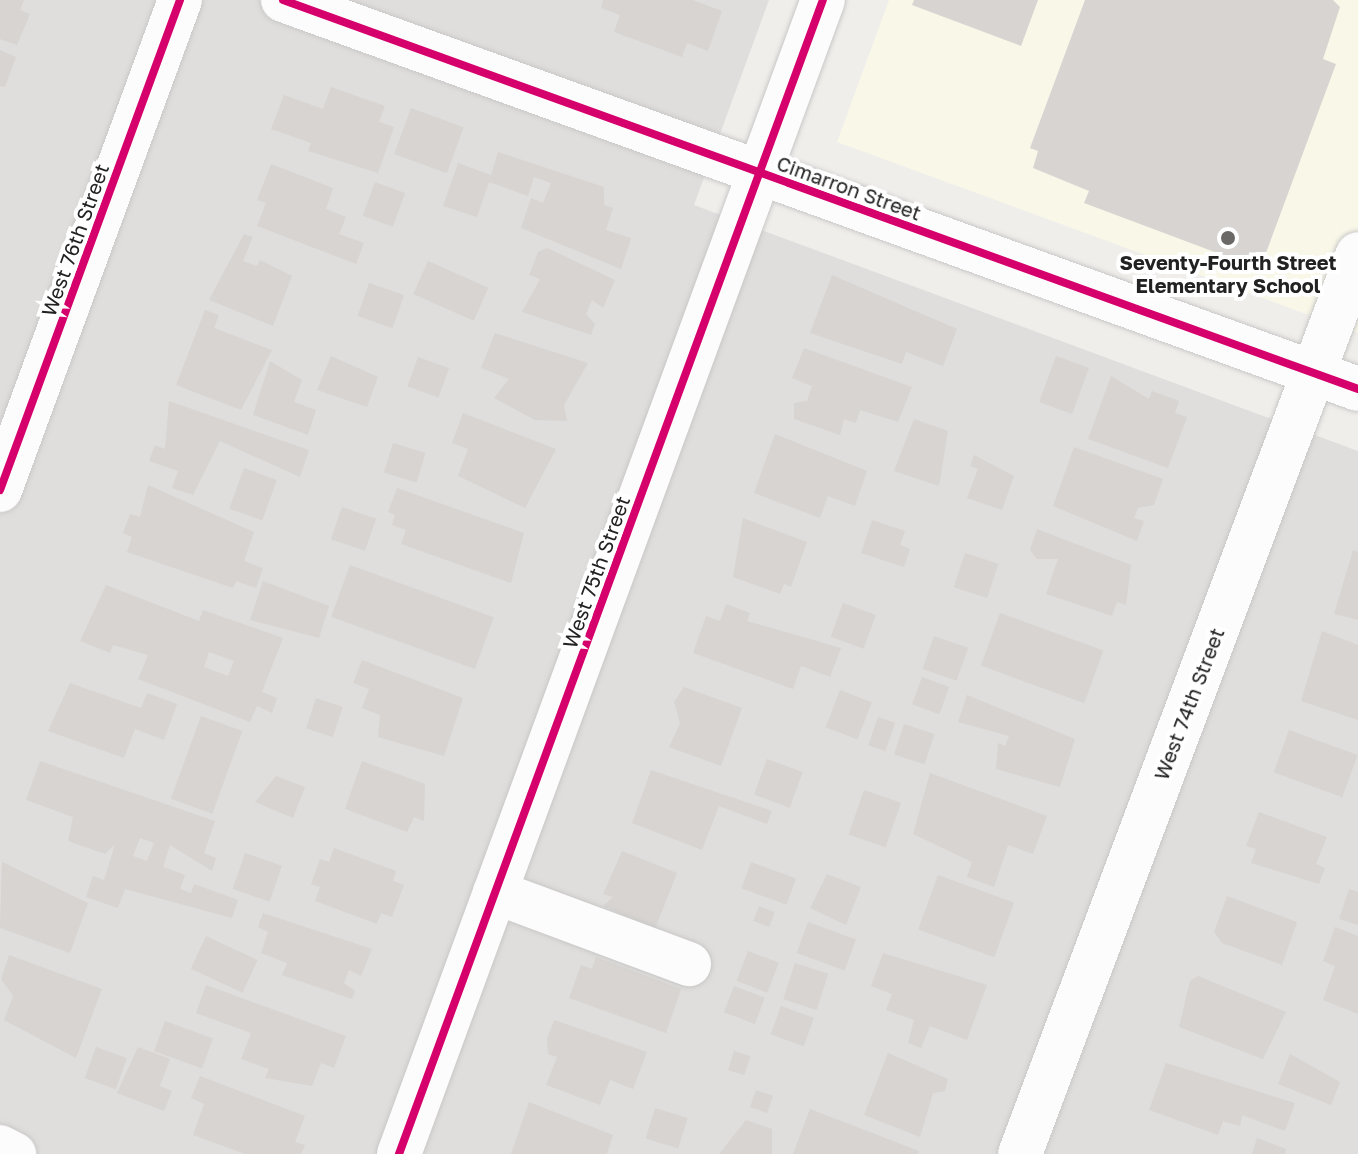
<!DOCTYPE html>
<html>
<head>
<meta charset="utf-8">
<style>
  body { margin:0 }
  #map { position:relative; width:1358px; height:1154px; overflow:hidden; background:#f0eeeb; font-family:"Golos Text",sans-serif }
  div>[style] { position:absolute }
  .residential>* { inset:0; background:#dfdedc }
  .education>* { inset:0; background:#f8f7e8 }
  .building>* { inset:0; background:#d7d4d2; transform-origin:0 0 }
  .roads { filter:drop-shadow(0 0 2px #c9c8c7) drop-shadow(0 0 2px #c9c8c7) }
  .minor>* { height:44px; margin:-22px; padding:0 22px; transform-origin:22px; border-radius:22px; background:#fdfcfc }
  .cycleway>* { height:8px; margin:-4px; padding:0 4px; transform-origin:4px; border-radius:4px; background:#d6006c }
  .dots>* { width:22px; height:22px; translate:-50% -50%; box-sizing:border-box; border:4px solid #fff; border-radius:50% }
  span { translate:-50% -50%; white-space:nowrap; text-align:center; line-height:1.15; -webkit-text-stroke:8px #fff; paint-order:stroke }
  .street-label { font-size:20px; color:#222 }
  .poi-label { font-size:20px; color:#222; font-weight:700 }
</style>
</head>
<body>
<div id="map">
  <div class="residential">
    <i style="clip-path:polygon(0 0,769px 0,694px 205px,1358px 451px,1358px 1154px,0 1154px)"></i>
  </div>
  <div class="education">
    <i style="clip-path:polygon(889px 0,1358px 0,1358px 333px,837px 142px)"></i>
  </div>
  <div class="building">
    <i style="clip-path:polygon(0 0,24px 0,20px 10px,30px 14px,17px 45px,0 39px)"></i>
    <i style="clip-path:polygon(603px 0,693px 0,722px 11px,708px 51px,687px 43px,682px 57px,614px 32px,620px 15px,601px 8px)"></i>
    <i style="clip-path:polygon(914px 0,1038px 0,1021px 46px,912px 5px)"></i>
    <i style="clip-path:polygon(1085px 0,1333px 0,1340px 7px,1323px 59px,1336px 64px,1260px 269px,1084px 203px,1089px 191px,1033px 168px,1038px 151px,1030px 148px)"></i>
    <i style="clip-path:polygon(0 50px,16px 57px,5px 87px,0 86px)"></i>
    <i style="clip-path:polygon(331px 87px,385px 106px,379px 122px,394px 127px,378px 173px,308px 151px,311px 143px,271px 129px,284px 95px,323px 109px)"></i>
    <i style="left:411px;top:108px;width:56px;height:49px;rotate:20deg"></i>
    <i style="clip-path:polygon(498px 152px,604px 187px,604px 205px,613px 208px,606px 230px,631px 238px,621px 269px,521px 228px,531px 198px,543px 203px,551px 183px,534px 177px,528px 196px,489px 182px,477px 217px,443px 206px,458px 163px,491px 175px)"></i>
    <i style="clip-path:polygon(271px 164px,333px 188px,326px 209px,346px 217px,339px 234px,364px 243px,356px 264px,257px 226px,266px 203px,257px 200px)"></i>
    <i style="left:375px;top:182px;width:32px;height:36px;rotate:20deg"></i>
    <i style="clip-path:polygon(244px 234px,253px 237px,243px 261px,257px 266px,260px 260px,292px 276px,273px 326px,209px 300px)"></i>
    <i style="clip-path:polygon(547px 248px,615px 280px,603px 308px,592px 300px,586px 314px,595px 324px,591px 335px,522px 312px,540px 279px,529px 275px,538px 252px)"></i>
    <i style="left:428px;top:261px;width:66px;height:36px;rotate:24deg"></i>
    <i style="clip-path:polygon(832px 275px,957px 329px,943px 366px,906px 352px,902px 364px,810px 333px)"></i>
    <i style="left:369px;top:283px;width:37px;height:35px;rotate:19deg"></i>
    <i style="clip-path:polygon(205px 310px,219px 315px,214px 328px,272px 350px,241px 410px,176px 385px)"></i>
    <i style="clip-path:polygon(495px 333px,588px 363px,564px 405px,567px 421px,535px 420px,494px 398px,509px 379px,481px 368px)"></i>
    <i style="clip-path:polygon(804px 348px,912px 387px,898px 422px,860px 410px,856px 423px,844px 419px,840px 435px,794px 419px,794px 403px,807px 401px,812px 386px,792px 378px)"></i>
    <i style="clip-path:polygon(331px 356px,378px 377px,367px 407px,317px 390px)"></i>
    <i style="left:1056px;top:356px;width:35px;height:49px;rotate:20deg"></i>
    <i style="left:418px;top:357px;width:33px;height:31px;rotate:20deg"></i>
    <i style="clip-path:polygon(270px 361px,302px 380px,294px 402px,316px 410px,308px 435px,253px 415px)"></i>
    <i style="clip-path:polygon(1111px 376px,1149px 399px,1152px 391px,1179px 401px,1175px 413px,1187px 417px,1168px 468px,1088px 439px)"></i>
    <i style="clip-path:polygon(169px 401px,309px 450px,300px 477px,220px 441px,193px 495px,172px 488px,178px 471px,149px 461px,155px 445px,165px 449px)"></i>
    <i style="clip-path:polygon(463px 413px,556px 449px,525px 508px,458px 476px,468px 449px,452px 443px)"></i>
    <i style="clip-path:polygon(914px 419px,948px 431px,939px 486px,894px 471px)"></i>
    <i style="clip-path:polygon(775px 434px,867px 471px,855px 506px,828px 496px,820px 518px,754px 493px)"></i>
    <i style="left:393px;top:443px;width:34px;height:31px;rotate:17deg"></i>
    <i style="clip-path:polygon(1074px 447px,1163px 479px,1154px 505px,1138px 508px,1134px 518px,1144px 521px,1137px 541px,1053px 506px)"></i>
    <i style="clip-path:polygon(974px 455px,1014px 476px,1002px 510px,967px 498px,978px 469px,970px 466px)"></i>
    <i style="left:244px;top:468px;width:35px;height:43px;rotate:20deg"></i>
    <i style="clip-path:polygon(148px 485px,254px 532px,244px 561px,263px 568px,256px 588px,236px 581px,233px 588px,127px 552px,132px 537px,123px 533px,130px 514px,140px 517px)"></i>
    <i style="clip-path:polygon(397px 488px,524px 533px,511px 583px,401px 544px,406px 530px,392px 525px,395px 515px,388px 512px)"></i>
    <i style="left:342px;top:507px;width:36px;height:34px;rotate:19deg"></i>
    <i style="clip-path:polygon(743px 518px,807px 542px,791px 587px,784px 584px,780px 594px,733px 577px)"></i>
    <i style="clip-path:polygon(872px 520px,905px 531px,900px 545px,910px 549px,904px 567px,861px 553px)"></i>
    <i style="clip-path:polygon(1037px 529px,1131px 565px,1126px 605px,1117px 602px,1112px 616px,1046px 594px,1058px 559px,1037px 559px,1030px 550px)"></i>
    <i style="clip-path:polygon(1353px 550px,1358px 552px,1358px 620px,1334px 614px)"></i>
    <i style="left:965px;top:553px;width:35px;height:36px;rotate:18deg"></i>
    <i style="left:350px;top:565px;width:153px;height:55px;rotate:20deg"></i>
    <i style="clip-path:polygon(263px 581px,329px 606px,319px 638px,250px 620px)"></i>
    <i style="clip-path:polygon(evenodd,106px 585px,199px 621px,203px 610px,283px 638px,262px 692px,277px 698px,272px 713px,257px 706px,250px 722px,138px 679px,148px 655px,113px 645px,110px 653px,80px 641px,106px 585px,209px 652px,234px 661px,228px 676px,204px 667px,209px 652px)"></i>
    <i style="left:843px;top:603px;width:35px;height:36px;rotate:20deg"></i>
    <i style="clip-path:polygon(726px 604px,750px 613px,747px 621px,841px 648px,830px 677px,801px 666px,793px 689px,693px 653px,706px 616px,720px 621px)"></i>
    <i style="left:1000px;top:613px;width:110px;height:56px;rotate:20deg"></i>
    <i style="clip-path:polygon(1322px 631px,1358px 645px,1358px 720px,1301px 701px)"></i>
    <i style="left:934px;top:636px;width:36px;height:35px;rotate:19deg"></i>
    <i style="clip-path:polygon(362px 660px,463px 698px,444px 756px,378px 737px,380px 715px,362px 708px,369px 689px,353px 683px)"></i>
    <i style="left:922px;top:677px;width:29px;height:29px;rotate:20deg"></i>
    <i style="clip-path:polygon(70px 683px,141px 708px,147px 693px,177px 704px,164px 740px,135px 729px,124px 758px,48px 731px)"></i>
    <i style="clip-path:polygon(684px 687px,742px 708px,721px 766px,669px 747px,680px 723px,674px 702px)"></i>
    <i style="left:840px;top:690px;width:34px;height:40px;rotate:21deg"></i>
    <i style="clip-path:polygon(967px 695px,1075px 739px,1060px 787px,996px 769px,998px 743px,1005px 746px,1009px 736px,958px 722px)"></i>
    <i style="left:316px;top:698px;width:28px;height:32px;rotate:18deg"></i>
    <i style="left:201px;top:716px;width:44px;height:88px;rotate:20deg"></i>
    <i style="left:878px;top:717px;width:18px;height:30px;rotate:19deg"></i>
    <i style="left:904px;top:724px;width:32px;height:32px;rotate:18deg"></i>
    <i style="left:1289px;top:730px;width:73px;height:45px;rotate:20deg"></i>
    <i style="left:767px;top:759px;width:38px;height:38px;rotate:20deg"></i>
    <i style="clip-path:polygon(evenodd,40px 761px,215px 821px,204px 853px,216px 858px,212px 871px,170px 845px,163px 867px,185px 875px,180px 889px,191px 893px,194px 884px,238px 900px,232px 918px,125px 889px,118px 908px,86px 897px,93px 876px,104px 880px,115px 844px,105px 854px,68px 841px,73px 817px,26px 800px,40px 761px,140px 838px,154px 843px,147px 861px,133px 856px,140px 838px)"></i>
    <i style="clip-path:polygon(362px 761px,425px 784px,424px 821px,414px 817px,407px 832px,345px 809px)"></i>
    <i style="clip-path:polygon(651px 770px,772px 811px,767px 824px,719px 806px,702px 850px,632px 823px)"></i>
    <i style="clip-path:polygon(930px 773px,1047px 816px,1033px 854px,1008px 845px,994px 887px,967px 877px,972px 862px,913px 834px)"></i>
    <i style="clip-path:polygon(276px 776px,305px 787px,293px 818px,255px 802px)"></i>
    <i style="left:864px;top:790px;width:39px;height:47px;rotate:19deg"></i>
    <i style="clip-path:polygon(1259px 812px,1327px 837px,1316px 864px,1325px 868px,1319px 884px,1251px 863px,1256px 849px,1246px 846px)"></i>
    <i style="clip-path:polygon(334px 848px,396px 871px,393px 881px,404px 885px,392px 917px,381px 913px,377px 924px,315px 901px,320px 887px,311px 884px,320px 859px,329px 862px)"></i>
    <i style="clip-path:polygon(622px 851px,677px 873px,655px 929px,603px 906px,613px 897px,603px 894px)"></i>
    <i style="left:245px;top:853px;width:39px;height:38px;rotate:19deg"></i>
    <i style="clip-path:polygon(2px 862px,88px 903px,70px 953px,0 928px)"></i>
    <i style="left:751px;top:862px;width:48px;height:28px;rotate:20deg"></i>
    <i style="clip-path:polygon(827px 874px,861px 887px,846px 925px,810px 908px)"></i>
    <i style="left:938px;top:875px;width:81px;height:58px;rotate:20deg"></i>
    <i style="clip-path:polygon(1349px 889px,1358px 892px,1358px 925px,1339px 919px)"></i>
    <i style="clip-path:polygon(1227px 896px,1297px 922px,1282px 965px,1222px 943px,1214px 932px)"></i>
    <i style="left:759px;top:906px;width:17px;height:16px;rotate:21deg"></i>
    <i style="clip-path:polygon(263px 913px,372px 949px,361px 976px,349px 970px,344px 983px,355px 991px,352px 999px,282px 975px,287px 963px,261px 953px,268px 932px,258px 927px)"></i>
    <i style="left:808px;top:922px;width:51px;height:33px;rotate:20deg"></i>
    <i style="clip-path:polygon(1335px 927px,1358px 936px,1358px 1014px,1323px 1000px,1335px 966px,1323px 961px)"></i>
    <i style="left:206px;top:936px;width:57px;height:36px;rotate:25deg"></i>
    <i style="left:748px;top:951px;width:33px;height:32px;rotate:21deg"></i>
    <i style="clip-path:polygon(883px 953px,987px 985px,967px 1040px,930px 1026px,921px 1048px,908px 1043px,914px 1020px,886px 1010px,892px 994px,871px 986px)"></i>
    <i style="clip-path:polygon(9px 955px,102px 989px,76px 1058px,4px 1020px,13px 996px,1px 979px)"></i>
    <i style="clip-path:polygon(596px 957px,681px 989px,666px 1033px,569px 998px,581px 965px,592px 969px)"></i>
    <i style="left:795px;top:963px;width:35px;height:38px;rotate:18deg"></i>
    <i style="clip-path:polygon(1198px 976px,1286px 1012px,1263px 1059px,1179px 1027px,1190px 981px)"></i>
    <i style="clip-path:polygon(206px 985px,346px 1036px,334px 1068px,321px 1063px,312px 1086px,265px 1078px,269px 1069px,241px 1059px,251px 1033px,196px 1013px)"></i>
    <i style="left:734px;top:986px;width:33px;height:28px;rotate:21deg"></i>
    <i style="left:781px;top:1006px;width:35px;height:30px;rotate:20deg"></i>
    <i style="clip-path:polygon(554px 1020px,647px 1052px,633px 1089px,610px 1080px,600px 1105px,546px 1085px,557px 1057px,548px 1054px,547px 1039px)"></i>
    <i style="left:165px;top:1021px;width:51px;height:32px;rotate:20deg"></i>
    <i style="left:96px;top:1047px;width:33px;height:33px;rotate:20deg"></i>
    <i style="clip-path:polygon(138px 1047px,170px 1059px,160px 1086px,172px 1091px,164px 1111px,117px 1093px)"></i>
    <i style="left:734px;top:1051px;width:17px;height:20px;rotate:17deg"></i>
    <i style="clip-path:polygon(888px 1053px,948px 1079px,945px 1091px,933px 1093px,920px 1137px,864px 1115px)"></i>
    <i style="clip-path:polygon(1290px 1054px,1340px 1082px,1331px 1105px,1278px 1084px)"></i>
    <i style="clip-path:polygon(1166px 1063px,1295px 1103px,1285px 1131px,1242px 1115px,1240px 1126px,1223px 1121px,1218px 1135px,1149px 1110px)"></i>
    <i style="clip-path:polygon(200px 1076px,305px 1116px,295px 1142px,305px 1145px,301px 1154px,245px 1154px,193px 1135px,204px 1104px,191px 1098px)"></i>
    <i style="left:756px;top:1090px;width:18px;height:18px;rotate:19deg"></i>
    <i style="clip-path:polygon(529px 1102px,613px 1135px,607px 1154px,511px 1154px)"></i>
    <i style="left:655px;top:1108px;width:34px;height:32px;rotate:17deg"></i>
    <i style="clip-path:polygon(810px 1109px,919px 1151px,918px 1154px,793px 1154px)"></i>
    <i style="clip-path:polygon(746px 1120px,772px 1129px,772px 1154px,719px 1154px)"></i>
    <i style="clip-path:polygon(1257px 1138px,1286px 1149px,1285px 1154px,1252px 1154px)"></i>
  </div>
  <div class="roads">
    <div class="minor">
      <i style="left:283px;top:0;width:1143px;rotate:19.89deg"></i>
      <i style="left:0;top:490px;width:522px;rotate:-69.83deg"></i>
      <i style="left:495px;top:892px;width:207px;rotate:20.4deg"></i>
      <i style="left:0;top:1147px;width:16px;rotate:27deg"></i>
      <i style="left:399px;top:1154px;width:1229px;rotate:-69.83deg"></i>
      <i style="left:1020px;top:1154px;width:961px;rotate:-69.42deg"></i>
    </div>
  </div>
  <div class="cycleway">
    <i style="left:283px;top:0;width:1143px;rotate:19.89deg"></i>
    <i style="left:0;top:490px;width:522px;rotate:-69.83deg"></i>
    <i style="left:399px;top:1154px;width:1229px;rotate:-69.83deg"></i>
  </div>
  <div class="dots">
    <i style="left:1228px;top:238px;background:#6a6968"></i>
  </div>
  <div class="street-label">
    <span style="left:849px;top:188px;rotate:20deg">Cimarron Street</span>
    <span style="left:75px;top:240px;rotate:-70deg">West 76th Street</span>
    <span style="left:596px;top:572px;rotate:-70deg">West 75th Street</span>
    <span style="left:1189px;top:704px;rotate:-69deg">West 74th Street</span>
  </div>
  <div class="poi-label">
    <span style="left:1228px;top:274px">Seventy-Fourth Street<br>Elementary School</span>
  </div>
</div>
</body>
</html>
